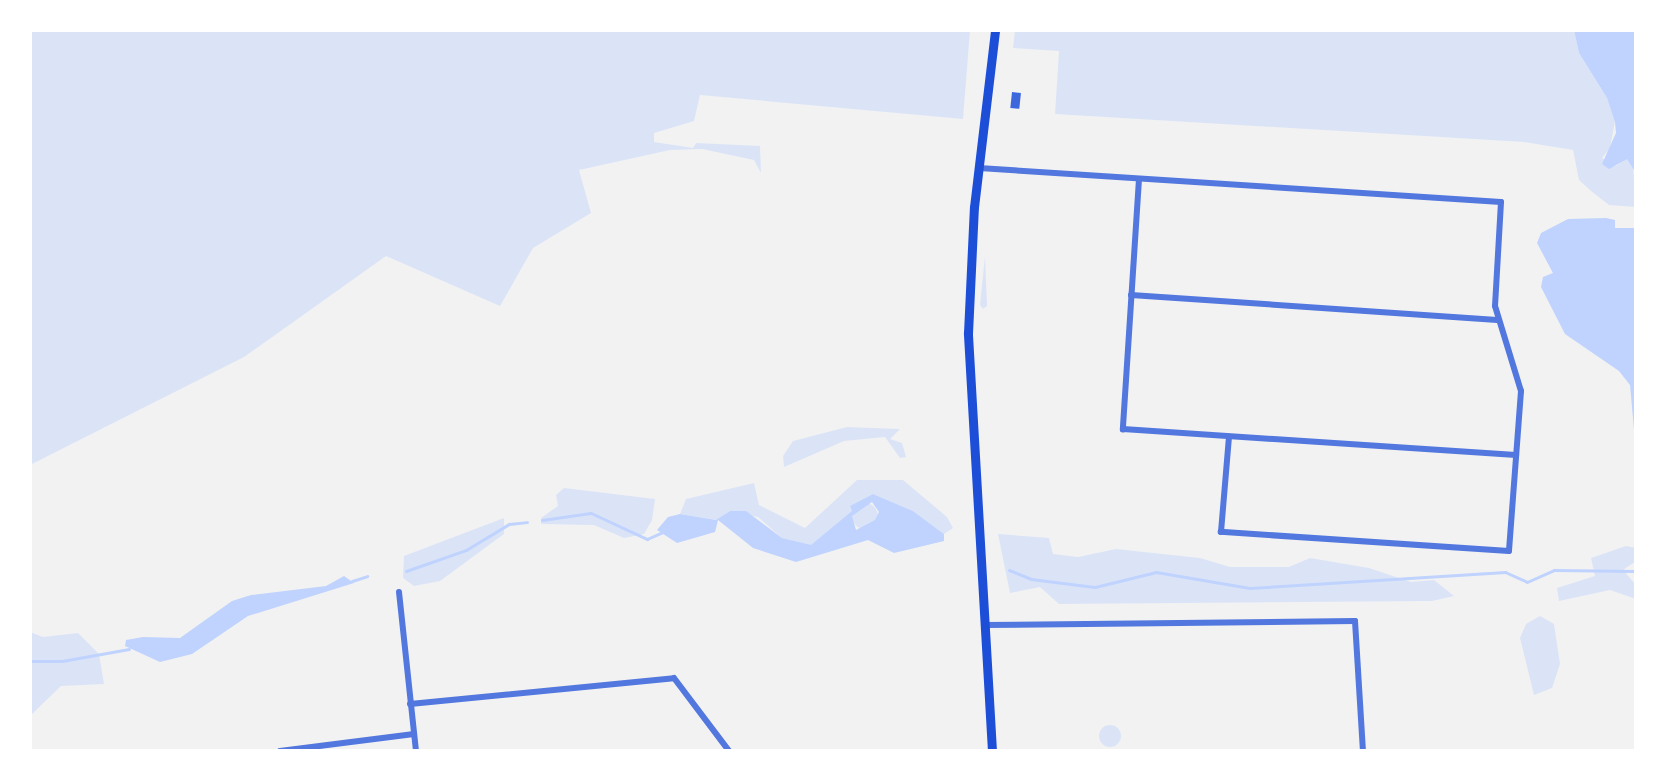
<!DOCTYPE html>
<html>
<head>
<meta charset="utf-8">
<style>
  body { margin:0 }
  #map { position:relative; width:1666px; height:781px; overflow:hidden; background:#f2f2f2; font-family:"Noto Sans",sans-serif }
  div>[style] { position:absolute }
  .green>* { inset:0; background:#dbe4f7 }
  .round { border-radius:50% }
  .water>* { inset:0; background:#bfd3fe }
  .stream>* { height:3px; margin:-1.5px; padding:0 1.5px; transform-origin:1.5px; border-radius:1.5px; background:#bfd3fe }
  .building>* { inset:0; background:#3d67dc; transform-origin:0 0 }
  .minor>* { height:6px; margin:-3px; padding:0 3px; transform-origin:3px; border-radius:3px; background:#5277de }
  .primary>* { height:9px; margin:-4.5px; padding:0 4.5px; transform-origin:4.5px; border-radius:4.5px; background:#1d4ed8 }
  span { translate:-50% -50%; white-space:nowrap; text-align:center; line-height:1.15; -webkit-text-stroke:6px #fff; paint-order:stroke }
  .frame { position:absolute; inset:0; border:32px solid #fff; pointer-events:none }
</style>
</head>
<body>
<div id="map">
  <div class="green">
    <i style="clip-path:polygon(30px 30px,970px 30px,963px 119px,700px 95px,694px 121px,654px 133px,654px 142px,693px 148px,696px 143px,760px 146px,761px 173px,754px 160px,702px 149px,670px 150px,579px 170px,591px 213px,533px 248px,500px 306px,386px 256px,244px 357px,30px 465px)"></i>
    <i style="clip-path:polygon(1015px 30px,1574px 30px,1579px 53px,1607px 98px,1615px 121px,1610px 148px,1602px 158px,1616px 166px,1627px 158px,1633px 164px,1636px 207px,1609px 205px,1591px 191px,1579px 180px,1573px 150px,1524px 142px,1055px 114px,1059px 51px,1013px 48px)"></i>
    <i style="clip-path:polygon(985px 256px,987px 306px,983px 309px,980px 305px)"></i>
    <i style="clip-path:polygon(847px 427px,900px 429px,890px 439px,902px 443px,906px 457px,900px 458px,885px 437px,844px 441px,784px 467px,783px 456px,793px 441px)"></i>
    <i style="clip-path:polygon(857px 480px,903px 480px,947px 517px,953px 528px,944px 534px,913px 511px,873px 494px,850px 507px,853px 511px,811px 546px,782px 538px,758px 517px,730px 511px,717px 520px,680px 514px,686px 499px,754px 483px,759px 505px,805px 528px)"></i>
    <i style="clip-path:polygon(564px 488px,655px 499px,652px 520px,644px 534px,624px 538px,594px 525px,541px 524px,541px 518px,558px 506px,556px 495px)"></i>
    <i class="round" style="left:852px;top:503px;width:26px;height:26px"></i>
    <i style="clip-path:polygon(504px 518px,504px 534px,440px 581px,414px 586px,403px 578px,404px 556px)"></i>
    <i style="clip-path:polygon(998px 534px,1049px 538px,1053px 554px,1078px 557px,1116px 549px,1200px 558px,1230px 567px,1289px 567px,1310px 558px,1369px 568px,1411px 582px,1434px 580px,1454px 596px,1432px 601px,1059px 604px,1040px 587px,1010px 593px)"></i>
    <i style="clip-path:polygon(1626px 546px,1636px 548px,1636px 561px,1623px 570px,1636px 585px,1636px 599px,1610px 590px,1559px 601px,1557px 588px,1595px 576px,1591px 558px)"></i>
    <i style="clip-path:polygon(1540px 616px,1554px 624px,1560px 664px,1552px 688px,1534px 695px,1520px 638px,1526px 624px)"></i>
    <i style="clip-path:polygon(30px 632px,43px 637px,78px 633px,99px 654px,104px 684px,61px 686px,30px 716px)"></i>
    <i class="round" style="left:1099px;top:725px;width:22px;height:22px"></i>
  </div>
  <div class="water">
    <i style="clip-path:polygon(1574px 30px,1636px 30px,1636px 173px,1627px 159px,1609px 169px,1602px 164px,1616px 133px,1615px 122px,1607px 98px,1579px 53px)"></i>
    <i style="clip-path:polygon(1606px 218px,1615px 220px,1615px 228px,1636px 228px,1636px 452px,1630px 385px,1619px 371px,1565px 334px,1541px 287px,1543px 277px,1553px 273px,1537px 243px,1541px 233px,1568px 219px)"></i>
    <i style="clip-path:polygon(evenodd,873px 494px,913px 511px,944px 534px,944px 541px,894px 553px,868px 540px,796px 562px,753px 548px,718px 520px,715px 532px,677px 543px,657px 530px,668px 517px,680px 514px,716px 520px,730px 511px,746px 511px,782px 538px,811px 545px,852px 511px,850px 506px,873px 494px,872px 502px,879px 512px,875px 520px,856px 530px,852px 516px,872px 502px)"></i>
    <i style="clip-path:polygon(344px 576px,354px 583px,248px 616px,192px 654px,160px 662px,125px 646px,126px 640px,143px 637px,180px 638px,232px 601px,251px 595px,326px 586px)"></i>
  </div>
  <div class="stream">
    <i style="left:542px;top:520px;width:49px;rotate:-8.1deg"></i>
    <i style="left:591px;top:513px;width:62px;rotate:24.9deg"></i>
    <i style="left:647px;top:539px;width:17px;rotate:-24deg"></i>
    <i style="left:1009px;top:570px;width:24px;rotate:22deg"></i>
    <i style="left:1031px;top:579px;width:64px;rotate:7.1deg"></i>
    <i style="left:1095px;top:587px;width:63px;rotate:-13.8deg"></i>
    <i style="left:1156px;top:572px;width:95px;rotate:9.7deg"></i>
    <i style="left:1250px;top:588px;width:256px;rotate:-3.6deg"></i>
    <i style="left:1505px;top:572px;width:24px;rotate:24deg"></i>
    <i style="left:1527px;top:582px;width:30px;rotate:-24deg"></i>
    <i style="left:1554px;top:570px;width:82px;rotate:0.7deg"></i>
    <i style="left:406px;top:571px;width:64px;rotate:-19.3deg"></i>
    <i style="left:466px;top:550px;width:50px;rotate:-31.2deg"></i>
    <i style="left:509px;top:524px;width:18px;rotate:-6deg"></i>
    <i style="left:352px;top:581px;width:16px;rotate:-18deg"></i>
    <i style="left:30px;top:661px;width:32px"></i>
    <i style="left:62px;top:661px;width:68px;rotate:-10.2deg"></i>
  </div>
  <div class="building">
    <i style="left:1012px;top:92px;width:9px;height:16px;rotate:6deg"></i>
  </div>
  <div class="minor">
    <i style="left:979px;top:168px;width:523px;rotate:3.73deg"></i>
    <i style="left:1501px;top:202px;width:104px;rotate:93.3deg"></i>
    <i style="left:1495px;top:306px;width:89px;rotate:73deg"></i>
    <i style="left:1521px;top:391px;width:160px;rotate:94.3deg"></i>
    <i style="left:1509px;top:551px;width:289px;rotate:-176.2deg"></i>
    <i style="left:1221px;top:532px;width:95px;rotate:-85.2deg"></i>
    <i style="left:1139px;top:179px;width:251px;rotate:93.7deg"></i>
    <i style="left:1123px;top:429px;width:394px;rotate:3.8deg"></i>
    <i style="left:1131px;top:295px;width:367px;rotate:3.9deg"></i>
    <i style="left:399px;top:592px;width:160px;rotate:83.9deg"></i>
    <i style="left:984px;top:625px;width:371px;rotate:-0.6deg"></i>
    <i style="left:1355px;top:621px;width:130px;rotate:86.5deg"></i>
    <i style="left:410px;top:704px;width:265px;rotate:-5.6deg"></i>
    <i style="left:674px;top:678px;width:91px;rotate:53deg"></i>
    <i style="left:280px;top:751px;width:135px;rotate:-7.2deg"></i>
  </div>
  <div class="primary">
    <i style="left:992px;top:751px;width:419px;rotate:-93.3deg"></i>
    <i style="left:968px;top:333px;width:126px;rotate:-87.3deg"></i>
    <i style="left:974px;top:207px;width:178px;rotate:-83.2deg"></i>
  </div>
  <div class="frame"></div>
</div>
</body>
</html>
